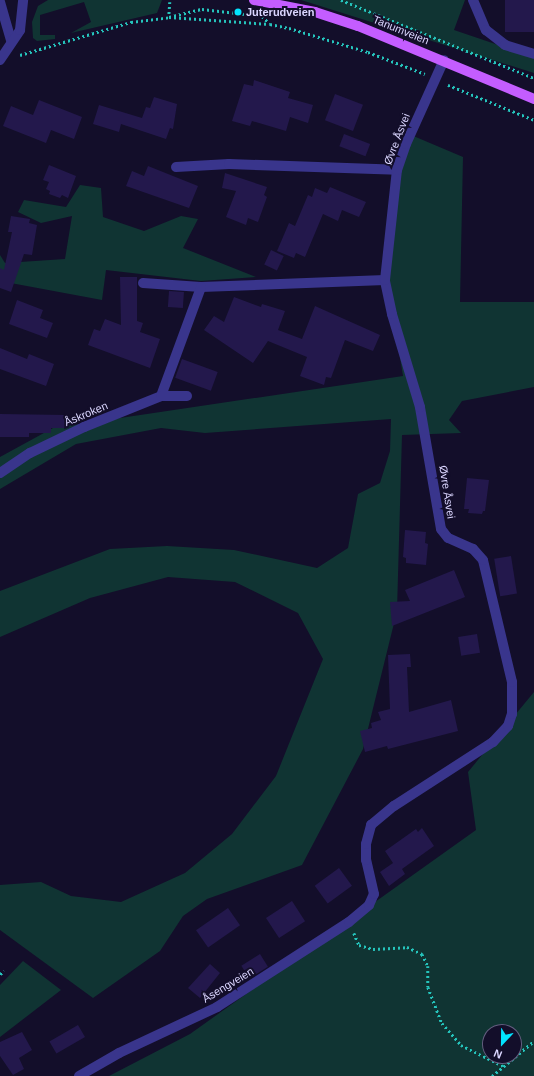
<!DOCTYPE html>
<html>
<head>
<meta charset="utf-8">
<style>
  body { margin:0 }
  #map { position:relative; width:534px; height:1076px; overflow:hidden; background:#130e2a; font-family:Helvetica,sans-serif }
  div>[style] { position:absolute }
  .green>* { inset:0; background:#103433 }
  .building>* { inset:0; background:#23184c; transform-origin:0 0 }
  .path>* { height:2.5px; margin-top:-1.25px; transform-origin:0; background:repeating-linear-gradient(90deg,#25c4bc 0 2px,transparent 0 5px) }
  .minor>* { height:10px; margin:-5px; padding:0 5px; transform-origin:5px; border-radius:5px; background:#39358c }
  .major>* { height:10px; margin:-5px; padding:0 5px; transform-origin:5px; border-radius:5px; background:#c45dff }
  .dots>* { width:11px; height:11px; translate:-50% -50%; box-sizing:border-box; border:2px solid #130e2a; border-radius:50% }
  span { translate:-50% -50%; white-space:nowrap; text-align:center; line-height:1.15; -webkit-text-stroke:4px #130e2a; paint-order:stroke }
  .poi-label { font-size:11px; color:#dbd6ff; font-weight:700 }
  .left { translate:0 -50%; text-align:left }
  .street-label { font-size:11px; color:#dbd6ff }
  .north { position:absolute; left:482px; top:1024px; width:40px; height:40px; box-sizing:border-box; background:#130e2a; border:1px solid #635e7f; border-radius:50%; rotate:202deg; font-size:11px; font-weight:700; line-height:16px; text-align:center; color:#dbd6ff }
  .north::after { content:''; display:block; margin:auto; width:14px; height:18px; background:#02e3ff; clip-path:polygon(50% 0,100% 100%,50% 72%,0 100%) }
</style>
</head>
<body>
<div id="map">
  <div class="green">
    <i style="clip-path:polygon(48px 0,162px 0,157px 13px,71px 33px,91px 22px,84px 2px,40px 15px,40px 35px,55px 35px,55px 39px,37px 41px,33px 38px,32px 22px,38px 6px)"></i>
    <i style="clip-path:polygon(301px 0,465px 0,454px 30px,534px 57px,534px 73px)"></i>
    <i style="clip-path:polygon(411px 135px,463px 157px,460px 302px,534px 302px,534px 387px,462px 401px,449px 420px,461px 433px,402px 435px,397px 611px,363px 749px,302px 865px,207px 899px,183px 916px,160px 951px,93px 998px,0 930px,0 885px,41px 882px,71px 896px,121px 902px,185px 873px,232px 834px,276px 776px,323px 659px,298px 613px,235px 582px,168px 577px,90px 598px,0 637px,0 591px,110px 549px,167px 546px,234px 550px,317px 568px,348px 548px,358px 494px,380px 483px,390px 451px,391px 419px,205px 433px,161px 428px,76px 444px,0 489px,0 457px,53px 428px,403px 376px,388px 283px,395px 181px)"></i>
    <i style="clip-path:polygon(80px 185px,101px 188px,103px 217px,144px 231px,181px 216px,198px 219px,183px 248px,256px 277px,201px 281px,106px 270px,102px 300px,0 281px,0 255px,5px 263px,65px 259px,72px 216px,41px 223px,18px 212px,24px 200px,66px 207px)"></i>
    <i style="clip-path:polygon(evenodd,534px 692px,534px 1076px,109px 1076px,190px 1034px,476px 830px,468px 772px,534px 692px,490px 1032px,514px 1032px,514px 1056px,490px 1056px,490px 1032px)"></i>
    <i style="clip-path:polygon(23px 961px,61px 990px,0 1037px,0 985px)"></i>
  </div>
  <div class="building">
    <i style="left:505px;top:0;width:29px;height:32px"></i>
    <i style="clip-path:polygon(254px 80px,290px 92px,288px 98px,313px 105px,308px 123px,290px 117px,286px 131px,252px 121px,250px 126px,232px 121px,244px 84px,253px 86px)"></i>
    <i style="left:335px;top:94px;width:30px;height:28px;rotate:21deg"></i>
    <i style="clip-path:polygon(154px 97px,177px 104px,173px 129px,170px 128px,166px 139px,121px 124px,119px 132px,93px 124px,99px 105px,142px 118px,146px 107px,150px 108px)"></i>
    <i style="clip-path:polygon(39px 100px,82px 117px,74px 139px,51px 130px,46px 143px,3px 126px,11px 106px,33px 115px)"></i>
    <i style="left:344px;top:134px;width:28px;height:13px;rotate:21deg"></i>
    <i style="clip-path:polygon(49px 165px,76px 176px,68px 198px,62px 195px,60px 198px,49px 194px,50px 191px,46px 189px,49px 182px,43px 180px)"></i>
    <i style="clip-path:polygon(148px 166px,198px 186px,189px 208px,126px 186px,132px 171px,144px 176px)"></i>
    <i style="clip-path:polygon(225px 173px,267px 187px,264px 195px,267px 197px,258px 222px,248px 218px,246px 225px,226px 217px,236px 191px,222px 188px)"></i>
    <i style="clip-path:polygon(330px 187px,366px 202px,359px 217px,342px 210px,338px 221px,323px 214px,305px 257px,296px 253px,294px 258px,277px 251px,289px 223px,295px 226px,308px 195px,312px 197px,315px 188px,327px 193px)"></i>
    <i style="clip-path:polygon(11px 216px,30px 219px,29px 223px,37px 225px,32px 255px,24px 254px,11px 292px,0 288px,0 268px,4px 270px,12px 232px,8px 232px)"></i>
    <i style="left:271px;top:250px;width:14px;height:16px;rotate:25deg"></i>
    <i style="clip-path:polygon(120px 277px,137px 277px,137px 321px,143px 323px,140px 332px,160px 339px,150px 368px,88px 345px,94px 329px,100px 331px,105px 319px,121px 325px)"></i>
    <i style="left:169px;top:291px;width:15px;height:16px;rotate:4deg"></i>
    <i style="clip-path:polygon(234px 297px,261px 307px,262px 304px,285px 311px,278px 330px,302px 339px,315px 306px,380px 335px,373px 351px,345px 340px,331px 378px,326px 377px,324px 385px,300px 376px,307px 357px,268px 341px,253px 363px,204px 330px,214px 316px,224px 322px)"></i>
    <i style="clip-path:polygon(17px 300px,43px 310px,40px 318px,53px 323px,47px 338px,9px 324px)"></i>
    <i style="clip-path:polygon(0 348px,27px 359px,29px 354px,54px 364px,46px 386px,0 369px)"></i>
    <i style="left:182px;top:359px;width:38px;height:20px;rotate:20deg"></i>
    <i style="clip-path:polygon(0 414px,66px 415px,66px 428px,51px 428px,51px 433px,29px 433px,29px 437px,0 437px)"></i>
    <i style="clip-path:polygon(467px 478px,489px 480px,485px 511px,483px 511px,482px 514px,468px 513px,469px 509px,464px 509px)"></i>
    <i style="clip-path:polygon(405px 530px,426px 532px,425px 543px,428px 544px,426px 565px,406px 563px,406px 558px,403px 557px)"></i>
    <i style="left:511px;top:556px;width:38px;height:17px;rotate:81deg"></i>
    <i style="clip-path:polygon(454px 570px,465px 597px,392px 626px,390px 602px,410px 601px,405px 590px)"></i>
    <i style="left:477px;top:634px;width:19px;height:19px;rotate:81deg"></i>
    <i style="clip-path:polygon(410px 654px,411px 667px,407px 667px,409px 712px,451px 700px,458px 731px,388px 749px,387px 746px,365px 752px,360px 731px,372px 728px,371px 723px,381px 720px,378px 712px,390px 709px,388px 655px)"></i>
    <i style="clip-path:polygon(422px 828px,434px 846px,402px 869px,405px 874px,389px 886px,380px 872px,393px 863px,385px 851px,416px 829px,418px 832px)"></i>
    <i style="left:339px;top:868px;width:22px;height:30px;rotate:54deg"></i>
    <i style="left:292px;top:901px;width:24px;height:31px;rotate:57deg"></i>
    <i style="left:228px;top:908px;width:21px;height:39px;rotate:55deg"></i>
    <i style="left:260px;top:954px;width:15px;height:22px;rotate:58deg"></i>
    <i style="clip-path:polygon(210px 964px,220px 973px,200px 998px,188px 988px)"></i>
    <i style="left:78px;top:1025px;width:14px;height:33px;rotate:60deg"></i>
    <i style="clip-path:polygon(22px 1032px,32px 1050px,19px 1058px,24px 1069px,13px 1075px,0 1056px,0 1042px)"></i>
  </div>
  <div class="path">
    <i style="left:341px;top:0;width:208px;rotate:22deg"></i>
    <i style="left:170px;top:2px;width:15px;rotate:94deg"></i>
    <i style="left:169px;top:17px;width:34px;rotate:-14deg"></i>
    <i style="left:202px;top:9px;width:60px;rotate:6.7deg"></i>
    <i style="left:262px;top:16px;width:10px;rotate:45deg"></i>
    <i style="left:20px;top:55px;width:116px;rotate:-16.6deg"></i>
    <i style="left:131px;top:22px;width:38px;rotate:-7deg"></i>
    <i style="left:169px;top:17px;width:101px;rotate:4deg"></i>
    <i style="left:270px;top:24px;width:19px;rotate:12deg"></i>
    <i style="left:289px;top:28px;width:83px;rotate:16.9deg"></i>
    <i style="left:368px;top:52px;width:61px;rotate:21.1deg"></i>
    <i style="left:448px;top:85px;width:93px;rotate:22.1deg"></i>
    <i style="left:354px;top:933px;width:13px;rotate:67deg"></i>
    <i style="left:359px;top:945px;width:15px;rotate:16deg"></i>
    <i style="left:373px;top:949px;width:34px;rotate:-3deg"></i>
    <i style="left:407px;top:947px;width:17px;rotate:25deg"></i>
    <i style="left:422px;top:954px;width:13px;rotate:63deg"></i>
    <i style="left:428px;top:966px;width:21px;rotate:90deg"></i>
    <i style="left:428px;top:987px;width:39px;rotate:69deg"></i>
    <i style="left:442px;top:1023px;width:29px;rotate:49deg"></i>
    <i style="left:461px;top:1045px;width:47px;rotate:26.6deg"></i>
    <i style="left:0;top:974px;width:5px;rotate:-37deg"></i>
    <i style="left:492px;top:1076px;width:55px;rotate:-39.8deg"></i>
  </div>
  <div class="minor">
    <i style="left:473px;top:0;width:33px;rotate:67deg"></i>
    <i style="left:486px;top:30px;width:24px;rotate:38deg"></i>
    <i style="left:505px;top:45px;width:30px;rotate:17deg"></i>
    <i style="left:0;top:2px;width:40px;rotate:74deg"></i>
    <i style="left:0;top:60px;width:36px;rotate:-56deg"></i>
    <i style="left:20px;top:30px;width:30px;rotate:-84deg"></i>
    <i style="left:176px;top:167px;width:53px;rotate:-3.2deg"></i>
    <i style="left:229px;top:164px;width:168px;rotate:2deg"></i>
    <i style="left:143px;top:283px;width:58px;rotate:3.9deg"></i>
    <i style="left:201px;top:287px;width:184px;rotate:-2.2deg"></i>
    <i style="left:161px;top:396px;width:116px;rotate:-69.8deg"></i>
    <i style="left:0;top:473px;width:36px;rotate:-34deg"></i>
    <i style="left:30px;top:453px;width:60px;rotate:-25.7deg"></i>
    <i style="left:84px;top:427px;width:83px;rotate:-21.9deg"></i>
    <i style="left:161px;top:396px;width:26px"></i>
    <i style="left:79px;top:1076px;width:46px;rotate:-29.9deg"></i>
    <i style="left:119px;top:1053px;width:108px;rotate:-25.1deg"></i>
    <i style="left:217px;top:1007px;width:157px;rotate:-32.8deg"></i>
    <i style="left:349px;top:922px;width:26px;rotate:-40deg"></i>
    <i style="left:369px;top:905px;width:12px;rotate:-66deg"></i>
    <i style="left:374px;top:894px;width:35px;rotate:-103deg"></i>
    <i style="left:366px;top:860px;width:16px;rotate:-90deg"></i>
    <i style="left:366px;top:844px;width:20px;rotate:-75deg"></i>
    <i style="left:371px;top:825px;width:30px;rotate:-40deg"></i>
    <i style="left:394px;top:806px;width:118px;rotate:-32.9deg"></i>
    <i style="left:493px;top:742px;width:22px;rotate:-47deg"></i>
    <i style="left:508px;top:726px;width:13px;rotate:-72deg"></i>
    <i style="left:512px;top:714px;width:32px;rotate:-90deg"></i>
    <i style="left:512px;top:682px;width:125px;rotate:-103.4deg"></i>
    <i style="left:483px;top:560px;width:15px;rotate:-132deg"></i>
    <i style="left:473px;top:549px;width:27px;rotate:-156deg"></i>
    <i style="left:448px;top:538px;width:11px;rotate:-128deg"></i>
    <i style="left:441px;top:529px;width:124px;rotate:-99.8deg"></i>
    <i style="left:420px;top:407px;width:97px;rotate:-106.8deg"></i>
    <i style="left:392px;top:314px;width:35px;rotate:-102deg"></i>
    <i style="left:385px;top:280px;width:111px;rotate:-83.8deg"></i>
    <i style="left:397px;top:170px;width:28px;rotate:-71deg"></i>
    <i style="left:406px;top:144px;width:92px;rotate:-65.7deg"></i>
  </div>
  <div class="major">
    <i style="left:254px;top:0;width:62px;rotate:11.1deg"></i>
    <i style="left:315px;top:12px;width:45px;rotate:18deg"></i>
    <i style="left:358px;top:26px;width:191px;rotate:22.5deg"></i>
  </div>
  <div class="dots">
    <i style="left:238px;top:12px;background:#02e3ff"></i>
  </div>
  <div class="poi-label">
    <span class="left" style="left:246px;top:12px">Juterudveien</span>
  </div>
  <div class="street-label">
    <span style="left:401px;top:30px;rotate:22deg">Tanumveien</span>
    <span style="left:397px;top:139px;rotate:-69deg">Øvre Åsvei</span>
    <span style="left:86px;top:414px;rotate:-23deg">Åskroken</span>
    <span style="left:447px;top:492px;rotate:81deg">Øvre Åsvei</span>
    <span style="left:228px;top:985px;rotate:-31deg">Åsengveien</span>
  </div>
  <div class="north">N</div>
</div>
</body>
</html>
